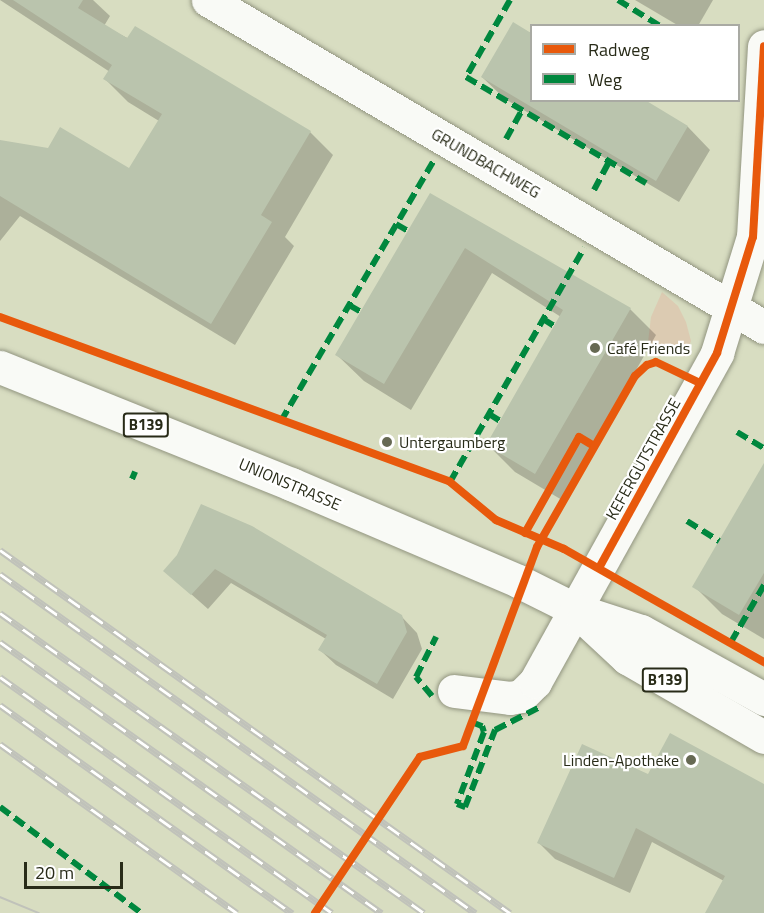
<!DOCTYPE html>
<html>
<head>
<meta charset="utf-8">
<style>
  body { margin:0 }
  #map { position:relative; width:764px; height:913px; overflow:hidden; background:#d8ddc1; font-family:"Titillium Web",sans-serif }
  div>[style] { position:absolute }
  .green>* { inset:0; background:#dccbb2 }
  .shadow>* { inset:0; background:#0003 }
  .building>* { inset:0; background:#bac4ad }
  .roads { filter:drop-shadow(0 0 2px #929580) drop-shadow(0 0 2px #929580) }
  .minor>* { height:33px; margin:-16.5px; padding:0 16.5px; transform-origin:16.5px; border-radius:16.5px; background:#f9faf6 }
  .primary>* { height:33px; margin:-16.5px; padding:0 16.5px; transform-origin:16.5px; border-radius:16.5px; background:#f9faf6 }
  .tram>* { height:1.5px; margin:-0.75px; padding:0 0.75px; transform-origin:0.75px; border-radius:0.75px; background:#c0c2ba }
  .rail>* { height:7px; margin-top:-3.5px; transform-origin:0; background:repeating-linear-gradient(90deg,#fff 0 14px,#c0c2ba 0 28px); box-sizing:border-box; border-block:2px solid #c0c2ba }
  .quiet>* { height:6px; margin-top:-3px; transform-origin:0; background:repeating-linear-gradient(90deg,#00873e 0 12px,transparent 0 18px) }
  .cycleway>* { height:8px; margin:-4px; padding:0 4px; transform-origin:4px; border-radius:4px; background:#e8590c }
  .dots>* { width:16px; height:16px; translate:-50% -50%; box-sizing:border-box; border:3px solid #fff; border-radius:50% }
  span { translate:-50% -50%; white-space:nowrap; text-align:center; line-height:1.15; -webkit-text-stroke:4.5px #fff; paint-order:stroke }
  .shield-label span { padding:2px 4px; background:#fff; border:2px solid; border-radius:4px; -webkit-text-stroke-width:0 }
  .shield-label { font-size:15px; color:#282b18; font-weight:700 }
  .street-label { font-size:16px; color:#282b18 }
  .poi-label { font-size:16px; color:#282b18 }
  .left { translate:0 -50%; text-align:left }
  .right { translate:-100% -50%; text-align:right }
  .legend { position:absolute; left:530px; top:24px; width:210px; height:78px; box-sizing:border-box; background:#fff; border:2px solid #a9aaa3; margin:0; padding:8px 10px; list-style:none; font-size:18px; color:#282b18 }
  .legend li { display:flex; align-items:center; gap:12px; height:30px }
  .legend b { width:30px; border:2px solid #a9aaa3 }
  .scale { position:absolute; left:24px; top:862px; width:99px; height:27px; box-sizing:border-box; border:3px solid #282b18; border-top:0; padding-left:8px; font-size:18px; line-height:21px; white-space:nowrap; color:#282b18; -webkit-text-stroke:4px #fff; paint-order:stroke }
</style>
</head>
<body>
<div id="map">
  <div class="green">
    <i style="clip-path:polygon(662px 292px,678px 306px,686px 322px,691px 341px,685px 357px,648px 342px,651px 317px)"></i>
  </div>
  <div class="shadow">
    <i style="clip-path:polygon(0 0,93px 0,110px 16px,104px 26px,310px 132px,333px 155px,285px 237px,294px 246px,235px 345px,20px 216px,0 241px,0 141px,130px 170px,159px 121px,128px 102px,105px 79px,110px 72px)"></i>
    <i style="clip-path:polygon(635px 0,713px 0,698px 26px,679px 26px)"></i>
    <i style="clip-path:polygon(514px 24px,532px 34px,532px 100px,642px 100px,688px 127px,710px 150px,679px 202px,505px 99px,482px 77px)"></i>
    <i style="clip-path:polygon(431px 195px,630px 309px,656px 335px,562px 500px,515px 472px,488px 445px,561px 317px,492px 273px,411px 410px,364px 381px,337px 355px)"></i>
    <i style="clip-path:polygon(764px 467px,764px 639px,722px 614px,694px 586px)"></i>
    <i style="clip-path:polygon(252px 528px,401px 616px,417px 633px,422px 649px,393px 699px,336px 665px,320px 650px,326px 639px,231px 583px,208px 609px,165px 571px)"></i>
    <i style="clip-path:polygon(649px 776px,764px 785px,764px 913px,707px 913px,724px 881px,652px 842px,630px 893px,555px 859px,539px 843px)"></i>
  </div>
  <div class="building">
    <i style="clip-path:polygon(13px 0,83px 0,78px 8px,127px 38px,135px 26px,311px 131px,261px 215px,272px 222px,211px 324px,0 196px,0 140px,48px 148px,60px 127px,129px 168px,162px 114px,103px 79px,112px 65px)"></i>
    <i style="clip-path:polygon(513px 22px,531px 33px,531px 100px,645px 100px,688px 126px,656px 181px,481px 77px)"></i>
    <i style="clip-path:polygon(430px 193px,631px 308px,535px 474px,486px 445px,563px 310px,465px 248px,384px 384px,335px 355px)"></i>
    <i style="clip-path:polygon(764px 463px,764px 573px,739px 615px,692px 587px)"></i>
    <i style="clip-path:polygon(201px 504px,252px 526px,402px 615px,407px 632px,377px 684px,318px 650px,327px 635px,215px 569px,191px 595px,163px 571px,177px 555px)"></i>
    <i style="clip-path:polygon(670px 733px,764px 784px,764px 913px,705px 913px,725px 876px,636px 828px,614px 878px,537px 843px,582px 744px,648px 774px)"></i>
  </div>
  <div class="roads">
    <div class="minor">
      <i style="left:208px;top:0;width:645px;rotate:30.46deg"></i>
      <i style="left:454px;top:691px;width:56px;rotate:7.1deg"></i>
      <i style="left:510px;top:698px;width:11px;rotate:-10deg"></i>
      <i style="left:521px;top:696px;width:20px;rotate:-45deg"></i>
      <i style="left:535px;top:682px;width:376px;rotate:-61deg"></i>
      <i style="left:717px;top:353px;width:121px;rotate:-72.8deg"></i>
      <i style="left:753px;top:237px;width:191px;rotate:-86.7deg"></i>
    </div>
    <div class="primary">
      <i style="left:0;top:367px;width:314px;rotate:21.9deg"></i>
      <i style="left:291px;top:484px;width:247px;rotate:23.1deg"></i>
      <i style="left:518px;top:581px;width:65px;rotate:26.6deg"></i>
      <i style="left:576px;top:610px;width:68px;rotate:17.9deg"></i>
      <i style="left:641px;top:631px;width:141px;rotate:28.9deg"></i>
      <i style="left:584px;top:618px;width:59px;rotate:42.9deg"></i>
      <i style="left:627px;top:658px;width:158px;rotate:30deg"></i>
    </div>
  </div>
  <div class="tram">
    <i style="left:0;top:897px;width:42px;rotate:22.3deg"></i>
  </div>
  <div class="rail">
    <i style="left:0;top:550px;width:626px;rotate:35.44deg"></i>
    <i style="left:0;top:574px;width:584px;rotate:35.51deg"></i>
    <i style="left:0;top:613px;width:519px;rotate:35.28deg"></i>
    <i style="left:0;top:642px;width:468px;rotate:35.4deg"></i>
    <i style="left:0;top:677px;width:407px;rotate:35.4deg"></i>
    <i style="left:0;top:705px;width:359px;rotate:35.5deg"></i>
    <i style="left:0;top:744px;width:291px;rotate:35.5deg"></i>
  </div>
  <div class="quiet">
    <i style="left:510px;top:0;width:89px;rotate:119.7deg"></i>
    <i style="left:466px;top:77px;width:209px;rotate:30.5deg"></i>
    <i style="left:618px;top:0;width:49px;rotate:31.8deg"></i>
    <i style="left:738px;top:73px;width:1px"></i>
    <i style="left:506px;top:139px;width:33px;rotate:-61deg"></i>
    <i style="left:594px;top:190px;width:32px;rotate:-62deg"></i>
    <i style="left:396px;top:224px;width:14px;rotate:30deg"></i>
    <i style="left:349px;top:305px;width:14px;rotate:30deg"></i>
    <i style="left:543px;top:319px;width:13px;rotate:32deg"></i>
    <i style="left:489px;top:414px;width:13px;rotate:32deg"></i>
    <i style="left:281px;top:421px;width:304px;rotate:-59.6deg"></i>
    <i style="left:737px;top:432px;width:31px;rotate:31deg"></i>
    <i style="left:132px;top:479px;width:8px;rotate:-67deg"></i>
    <i style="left:450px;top:482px;width:270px;rotate:-60.2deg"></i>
    <i style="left:687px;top:521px;width:38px;rotate:32deg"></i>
    <i style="left:731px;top:642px;width:66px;rotate:-59.9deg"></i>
    <i style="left:432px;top:696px;width:25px;rotate:-130deg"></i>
    <i style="left:416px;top:677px;width:45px;rotate:-63.4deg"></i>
    <i style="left:474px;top:723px;width:9px;rotate:21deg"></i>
    <i style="left:482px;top:726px;width:6px;rotate:72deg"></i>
    <i style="left:484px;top:732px;width:77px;rotate:110.6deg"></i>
    <i style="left:457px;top:804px;width:9px;rotate:21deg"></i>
    <i style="left:465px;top:807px;width:83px;rotate:-68.7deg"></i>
    <i style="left:495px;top:730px;width:53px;rotate:-27.1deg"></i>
    <i style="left:0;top:807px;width:176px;rotate:36.9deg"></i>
  </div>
  <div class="cycleway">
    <i style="left:0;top:317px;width:479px;rotate:20.1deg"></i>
    <i style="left:450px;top:482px;width:60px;rotate:39.6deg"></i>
    <i style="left:496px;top:520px;width:74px;rotate:23.1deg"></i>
    <i style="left:564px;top:549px;width:230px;rotate:29.5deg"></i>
    <i style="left:525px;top:533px;width:110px;rotate:-60.6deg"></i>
    <i style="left:579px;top:437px;width:17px;rotate:31deg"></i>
    <i style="left:599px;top:568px;width:245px;rotate:-61.2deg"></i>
    <i style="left:717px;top:353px;width:121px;rotate:-72.8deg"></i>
    <i style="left:753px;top:237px;width:191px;rotate:-86.7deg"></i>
    <i style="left:315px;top:913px;width:188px;rotate:-56.1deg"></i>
    <i style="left:420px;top:757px;width:44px;rotate:-14.3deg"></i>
    <i style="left:463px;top:746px;width:212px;rotate:-69.6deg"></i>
    <i style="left:537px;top:547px;width:197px;rotate:-60.2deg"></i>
    <i style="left:635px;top:376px;width:16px;rotate:-43deg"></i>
    <i style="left:647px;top:365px;width:9px;rotate:-18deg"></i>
    <i style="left:656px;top:362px;width:49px;rotate:25.5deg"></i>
  </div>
  <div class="dots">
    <i style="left:595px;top:348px;background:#666953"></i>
    <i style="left:387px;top:442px;background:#666953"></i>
    <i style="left:691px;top:760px;background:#666953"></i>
  </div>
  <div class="shield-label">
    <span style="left:146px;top:425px">B139</span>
    <span style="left:665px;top:680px">B139</span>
  </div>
  <div class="street-label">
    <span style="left:486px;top:163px;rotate:30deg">GRUNDBACHWEG</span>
    <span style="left:643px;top:459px;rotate:-61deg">KEFERGUTSTRASSE</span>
    <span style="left:290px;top:484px;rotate:23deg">UNIONSTRASSE</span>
  </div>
  <div class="poi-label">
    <span class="left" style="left:607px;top:348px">Café Friends</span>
    <span class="left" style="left:399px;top:442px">Untergaumberg</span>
    <span class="right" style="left:679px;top:760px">Linden-Apotheke</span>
  </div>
  <ul class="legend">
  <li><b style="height:8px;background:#e8590c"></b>Radweg</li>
  <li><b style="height:8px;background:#00873e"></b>Weg</li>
  </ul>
  <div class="scale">20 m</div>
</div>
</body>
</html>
